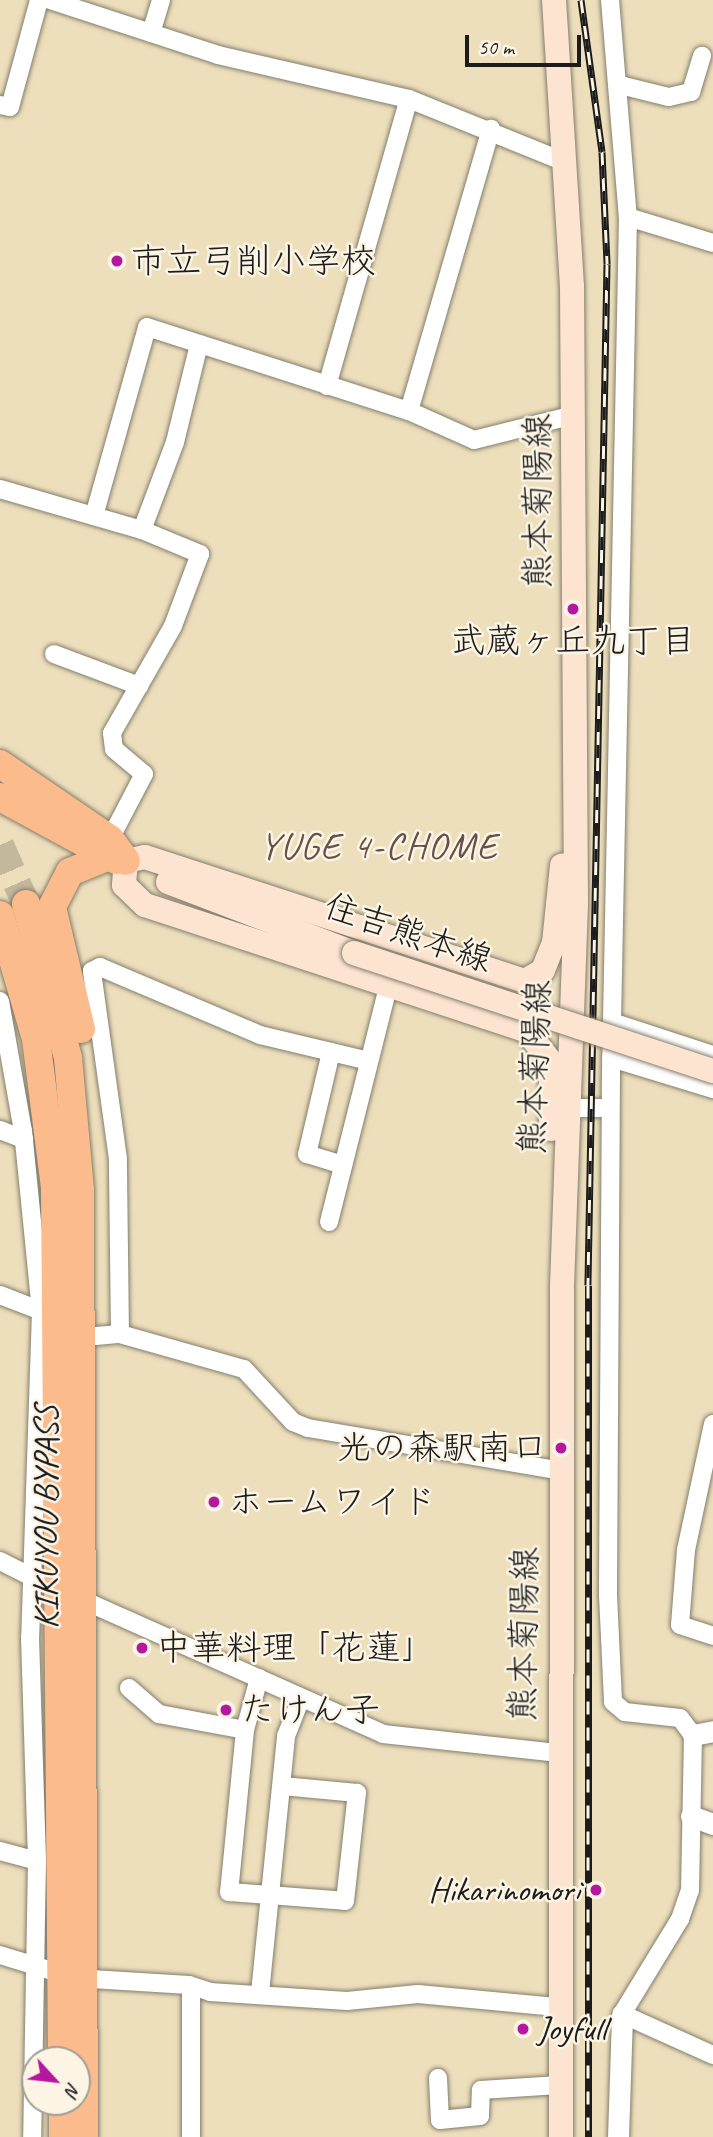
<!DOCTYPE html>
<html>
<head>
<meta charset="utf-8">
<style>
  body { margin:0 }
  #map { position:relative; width:713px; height:2137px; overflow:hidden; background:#eddfbc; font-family:Caveat,"Klee One",sans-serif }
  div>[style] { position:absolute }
  .trunk-tunnel>* { height:28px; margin-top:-14px; transform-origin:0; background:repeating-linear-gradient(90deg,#c3b89c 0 28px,transparent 0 42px) }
  .roads { filter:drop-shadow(0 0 2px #847e6c) drop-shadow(0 0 2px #847e6c) }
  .minor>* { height:18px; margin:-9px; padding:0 9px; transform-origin:9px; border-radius:9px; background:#fff }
  .tertiary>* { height:21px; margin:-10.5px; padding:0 10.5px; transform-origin:10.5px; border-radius:10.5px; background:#fff }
  .secondary>* { height:24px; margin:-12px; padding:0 12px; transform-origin:12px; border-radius:12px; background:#fde4d1 }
  .trunk>* { height:28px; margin:-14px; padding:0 14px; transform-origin:14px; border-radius:14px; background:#fbbb8d }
  .rail>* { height:7px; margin-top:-3.5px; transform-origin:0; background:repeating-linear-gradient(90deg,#fcf5e5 0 13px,#1c1c1c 0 26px); box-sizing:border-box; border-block:2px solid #1c1c1c }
  .bridges { filter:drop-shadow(0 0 2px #847e6c) drop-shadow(0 0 2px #847e6c) }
  .secondary-bridge>* { height:24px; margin:-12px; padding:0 12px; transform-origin:12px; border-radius:12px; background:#fde4d1 }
  .dots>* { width:19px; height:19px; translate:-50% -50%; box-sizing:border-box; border:4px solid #fcf5e5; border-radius:50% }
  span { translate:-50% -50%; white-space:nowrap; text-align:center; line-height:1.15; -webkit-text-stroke:5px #fcf5e5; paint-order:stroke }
  .poi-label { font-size:35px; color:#1c1c1c }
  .left { translate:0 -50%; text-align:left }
  .right { translate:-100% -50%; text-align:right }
  .street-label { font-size:35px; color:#1c1c1c }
  .neighbourhood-label { font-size:37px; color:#685049; letter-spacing:2px }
  .north { position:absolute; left:21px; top:2046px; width:70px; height:70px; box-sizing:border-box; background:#fcf5e5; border:2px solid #a29e95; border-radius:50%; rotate:117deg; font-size:19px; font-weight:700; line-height:28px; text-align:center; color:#1c1c1c }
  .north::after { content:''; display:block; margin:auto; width:24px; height:32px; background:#b5179e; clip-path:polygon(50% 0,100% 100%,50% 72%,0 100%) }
  .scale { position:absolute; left:465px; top:35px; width:116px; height:32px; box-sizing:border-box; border:4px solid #1c1c1c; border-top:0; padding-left:9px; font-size:21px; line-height:24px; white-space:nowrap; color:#1c1c1c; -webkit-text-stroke:5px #fcf5e5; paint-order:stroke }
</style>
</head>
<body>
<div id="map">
  <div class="trunk-tunnel">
    <i style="left:0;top:845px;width:64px;rotate:66.2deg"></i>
  </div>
  <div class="roads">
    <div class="minor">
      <i style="left:50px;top:0;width:177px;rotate:18.1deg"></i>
      <i style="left:218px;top:55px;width:196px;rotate:13deg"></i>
      <i style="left:409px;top:99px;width:168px;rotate:22deg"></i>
      <i style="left:610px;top:0;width:218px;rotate:85.3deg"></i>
      <i style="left:628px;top:217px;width:854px;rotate:91.14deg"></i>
      <i style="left:611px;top:1071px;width:524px;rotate:90.33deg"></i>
      <i style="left:608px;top:1595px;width:107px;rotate:87.3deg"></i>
      <i style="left:613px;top:1702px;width:16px;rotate:40deg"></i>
      <i style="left:625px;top:1712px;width:55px;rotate:6.2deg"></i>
      <i style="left:680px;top:1718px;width:21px;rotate:53deg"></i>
      <i style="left:693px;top:1735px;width:155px;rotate:91.1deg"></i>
      <i style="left:690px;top:1890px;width:31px;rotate:109deg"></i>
      <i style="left:680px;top:1919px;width:111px;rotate:121.4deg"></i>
      <i style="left:622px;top:2014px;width:100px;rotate:24.3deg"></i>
      <i style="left:151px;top:33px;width:34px;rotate:-73deg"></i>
      <i style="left:620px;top:85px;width:50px;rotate:13.8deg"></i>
      <i style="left:669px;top:97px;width:23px;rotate:-13deg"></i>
      <i style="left:691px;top:92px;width:38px;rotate:-73deg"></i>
      <i style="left:0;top:105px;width:10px;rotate:11deg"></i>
      <i style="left:10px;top:107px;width:111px;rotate:-74.8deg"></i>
      <i style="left:628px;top:217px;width:89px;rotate:17deg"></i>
      <i style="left:327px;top:386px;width:298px;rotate:-74.1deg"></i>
      <i style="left:409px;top:411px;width:294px;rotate:-73.8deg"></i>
      <i style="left:0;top:489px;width:148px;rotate:16.1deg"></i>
      <i style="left:142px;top:530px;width:63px;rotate:22.5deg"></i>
      <i style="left:200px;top:554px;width:77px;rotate:110.6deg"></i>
      <i style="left:173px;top:626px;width:123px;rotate:119.7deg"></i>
      <i style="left:112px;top:733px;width:16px;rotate:83deg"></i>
      <i style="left:114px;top:749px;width:39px;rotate:40deg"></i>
      <i style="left:144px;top:774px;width:73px;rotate:117.6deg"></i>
      <i style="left:94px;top:516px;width:196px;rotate:-74.3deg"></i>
      <i style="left:147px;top:327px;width:275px;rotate:17.8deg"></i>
      <i style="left:409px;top:411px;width:71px;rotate:24deg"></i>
      <i style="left:474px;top:440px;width:103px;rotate:-14deg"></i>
      <i style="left:142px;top:530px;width:94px;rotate:-69.4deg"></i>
      <i style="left:175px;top:442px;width:101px;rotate:-76.2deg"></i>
      <i style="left:54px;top:654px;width:91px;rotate:20.6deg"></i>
      <i style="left:0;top:1001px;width:132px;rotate:80deg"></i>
      <i style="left:23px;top:1131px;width:181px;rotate:84.3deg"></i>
      <i style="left:41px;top:1311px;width:326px;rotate:91.9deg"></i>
      <i style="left:30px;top:1637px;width:224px;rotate:88.2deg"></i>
      <i style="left:37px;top:1861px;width:276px;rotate:91deg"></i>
      <i style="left:612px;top:1022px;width:106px;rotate:18.1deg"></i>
      <i style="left:331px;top:1052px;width:105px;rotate:103.2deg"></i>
      <i style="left:307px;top:1154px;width:38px;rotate:17deg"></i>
      <i style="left:611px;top:1058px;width:107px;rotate:16.9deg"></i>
      <i style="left:569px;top:1108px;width:41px"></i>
      <i style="left:0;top:1130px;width:26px;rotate:21deg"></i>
      <i style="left:329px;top:1222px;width:246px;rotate:-75.9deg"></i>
      <i style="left:0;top:1295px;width:44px;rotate:21.3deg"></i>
      <i style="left:120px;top:1334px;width:175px;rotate:-90.7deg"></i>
      <i style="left:118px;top:1159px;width:190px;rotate:-97.9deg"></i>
      <i style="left:92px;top:971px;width:9px;rotate:-27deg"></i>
      <i style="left:100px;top:967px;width:174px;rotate:23deg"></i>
      <i style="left:260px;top:1035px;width:112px;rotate:13.4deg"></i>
      <i style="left:96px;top:1336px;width:24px;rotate:-5deg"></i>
      <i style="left:120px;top:1334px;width:129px;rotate:15.8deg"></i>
      <i style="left:244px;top:1369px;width:72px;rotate:47.2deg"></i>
      <i style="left:293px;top:1422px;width:16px;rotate:22deg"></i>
      <i style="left:308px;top:1428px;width:257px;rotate:9.6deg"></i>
      <i style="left:713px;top:1424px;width:129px;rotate:102.1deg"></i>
      <i style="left:686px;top:1550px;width:75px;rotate:94.6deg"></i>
      <i style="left:680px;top:1625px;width:35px;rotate:18deg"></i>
      <i style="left:0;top:1561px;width:49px;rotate:26.6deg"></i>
      <i style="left:76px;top:1597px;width:336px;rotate:24deg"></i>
      <i style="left:383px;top:1734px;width:175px;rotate:6.2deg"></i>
      <i style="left:259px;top:1678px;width:54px;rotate:105.1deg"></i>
      <i style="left:245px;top:1730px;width:163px;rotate:95.6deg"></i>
      <i style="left:229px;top:1892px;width:116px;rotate:4.4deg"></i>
      <i style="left:345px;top:1901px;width:109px;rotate:-83.7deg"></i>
      <i style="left:357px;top:1793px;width:75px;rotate:-174.7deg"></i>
      <i style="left:129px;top:1688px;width:40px;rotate:41deg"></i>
      <i style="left:159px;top:1714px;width:87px;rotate:10.5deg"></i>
      <i style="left:0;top:1851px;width:38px;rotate:15deg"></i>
      <i style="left:0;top:1955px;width:78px;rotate:17deg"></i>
      <i style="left:75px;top:1978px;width:114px;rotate:3.5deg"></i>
      <i style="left:189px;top:1985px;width:22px;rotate:18deg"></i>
      <i style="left:210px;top:1992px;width:137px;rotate:3.8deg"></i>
      <i style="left:347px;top:2001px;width:71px;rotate:-5.6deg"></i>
      <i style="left:418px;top:1994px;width:139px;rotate:5.4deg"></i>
      <i style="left:260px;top:1993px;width:258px;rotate:-84.2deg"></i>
      <i style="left:286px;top:1736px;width:41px;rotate:-68.5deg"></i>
      <i style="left:438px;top:2078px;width:42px;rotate:87.3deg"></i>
      <i style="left:440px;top:2120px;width:40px;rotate:-5.7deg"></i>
      <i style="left:480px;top:2116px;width:26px;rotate:-88deg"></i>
      <i style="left:481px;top:2090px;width:78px;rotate:-3.7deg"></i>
      <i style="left:191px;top:2137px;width:150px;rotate:-90deg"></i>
    </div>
    <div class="tertiary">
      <i style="left:693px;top:1735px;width:20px;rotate:-11deg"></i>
      <i style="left:691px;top:1816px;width:23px;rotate:20deg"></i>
      <i style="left:618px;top:2137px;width:123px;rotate:-88.1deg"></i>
    </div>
    <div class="secondary">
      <i style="left:554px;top:0;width:287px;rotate:86.4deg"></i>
      <i style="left:572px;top:286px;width:618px;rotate:89.63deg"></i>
      <i style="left:576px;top:904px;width:385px;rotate:92.1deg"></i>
      <i style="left:562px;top:1289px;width:848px;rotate:90.07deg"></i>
      <i style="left:126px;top:861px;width:24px;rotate:95deg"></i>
      <i style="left:124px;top:885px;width:29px;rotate:44deg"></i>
      <i style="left:145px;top:905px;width:401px;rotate:18.2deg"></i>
      <i style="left:526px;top:1030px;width:41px;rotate:52deg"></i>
      <i style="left:551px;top:1062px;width:67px;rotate:90deg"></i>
      <i style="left:126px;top:861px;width:19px;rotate:-12deg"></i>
      <i style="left:145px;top:857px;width:400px;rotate:18.1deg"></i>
      <i style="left:525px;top:981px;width:21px;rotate:-31deg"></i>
      <i style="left:543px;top:970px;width:29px;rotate:-68deg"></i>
      <i style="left:554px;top:943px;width:78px;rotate:-84.1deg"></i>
      <i style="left:168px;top:882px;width:199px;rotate:20.9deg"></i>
    </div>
    <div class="trunk">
      <i style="left:0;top:764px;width:133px;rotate:34.3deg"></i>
      <i style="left:110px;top:839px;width:27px;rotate:54deg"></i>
      <i style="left:0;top:797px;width:132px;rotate:28.5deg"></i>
      <i style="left:26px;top:904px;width:160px;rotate:74.7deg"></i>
      <i style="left:68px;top:1058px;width:133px;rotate:84.8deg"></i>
      <i style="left:80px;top:1190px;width:947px;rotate:89.76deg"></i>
      <i style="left:0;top:915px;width:129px;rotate:73.8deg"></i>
      <i style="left:36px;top:1039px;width:149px;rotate:82.7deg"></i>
      <i style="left:55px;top:1187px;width:873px;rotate:89.54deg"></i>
      <i style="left:81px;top:1029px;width:125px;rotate:-103.4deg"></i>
      <i style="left:52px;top:907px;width:39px;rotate:-63deg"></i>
      <i style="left:70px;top:872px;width:35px;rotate:-22deg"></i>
      <i style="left:63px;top:2102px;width:35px;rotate:90deg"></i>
    </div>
  </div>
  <div class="rail">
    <i style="left:581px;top:0;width:153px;rotate:82.1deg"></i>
    <i style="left:602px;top:152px;width:112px;rotate:87.4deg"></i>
    <i style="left:607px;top:264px;width:1021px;rotate:91.07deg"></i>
    <i style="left:588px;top:1285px;width:852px;rotate:90deg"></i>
  </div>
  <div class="bridges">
    <div class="secondary-bridge">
      <i style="left:354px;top:953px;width:378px;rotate:18.2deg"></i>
    </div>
  </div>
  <div class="dots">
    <i style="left:117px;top:261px;background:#b5179e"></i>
    <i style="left:573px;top:609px;background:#b5179e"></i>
    <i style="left:561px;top:1448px;background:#b5179e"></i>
    <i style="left:214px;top:1502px;background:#b5179e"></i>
    <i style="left:142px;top:1648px;background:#b5179e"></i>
    <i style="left:226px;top:1710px;background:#b5179e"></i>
    <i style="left:596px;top:1890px;background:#b5179e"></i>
    <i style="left:523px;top:2029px;background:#b5179e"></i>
  </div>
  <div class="poi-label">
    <span class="left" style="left:131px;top:261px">市立弓削小学校</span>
    <span style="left:573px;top:641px">武蔵ヶ丘九丁目</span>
    <span class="right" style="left:547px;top:1448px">光の森駅南口</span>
    <span class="left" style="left:228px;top:1502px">ホームワイド</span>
    <span class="left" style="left:156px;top:1648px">中華料理「花蓮」</span>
    <span class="left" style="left:240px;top:1710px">たけん子</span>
    <span class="right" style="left:580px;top:1890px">Hikarinomori</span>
    <span class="left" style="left:537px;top:2029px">Joyfull</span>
  </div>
  <div class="street-label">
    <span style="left:538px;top:501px;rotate:-90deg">熊本菊陽線</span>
    <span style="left:408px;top:933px;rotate:19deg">住吉熊本線</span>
    <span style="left:535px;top:1067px;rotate:-88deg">熊本菊陽線</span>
    <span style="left:46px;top:1517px;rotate:-90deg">KIKUYOU BYPASS</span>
    <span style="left:524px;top:1634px;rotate:-89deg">熊本菊陽線</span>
  </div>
  <div class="neighbourhood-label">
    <span style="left:379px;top:846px">YUGE 4-CHOME</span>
  </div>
  <div class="north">N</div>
  <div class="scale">50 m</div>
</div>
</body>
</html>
